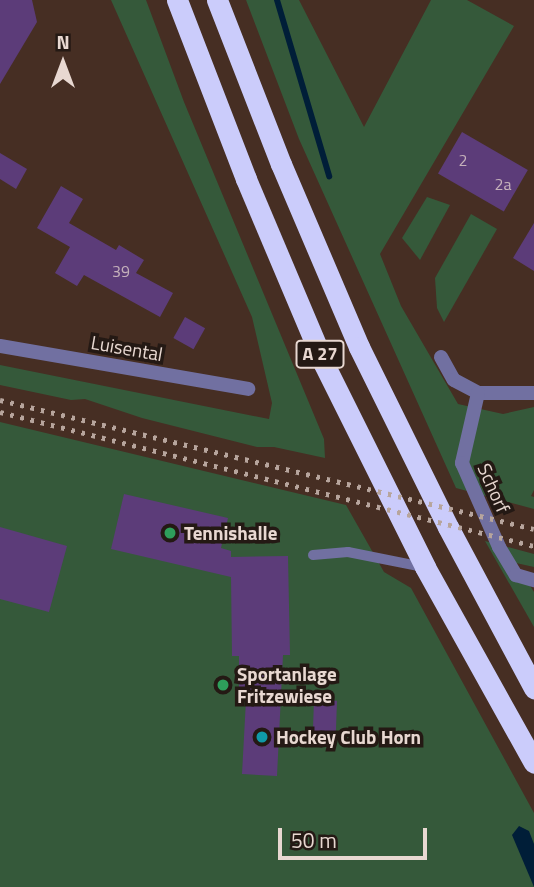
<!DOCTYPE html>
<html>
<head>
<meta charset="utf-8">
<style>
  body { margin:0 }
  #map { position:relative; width:534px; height:887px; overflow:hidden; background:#462e23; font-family:"Titillium Web",sans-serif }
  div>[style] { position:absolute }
  .green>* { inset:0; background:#35593a }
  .water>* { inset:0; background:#001e38 }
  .stream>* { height:6px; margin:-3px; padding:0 3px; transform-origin:3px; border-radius:3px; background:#001e38 }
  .building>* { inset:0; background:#5c3c79; transform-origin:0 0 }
  .service>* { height:10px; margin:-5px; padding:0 5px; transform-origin:5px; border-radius:5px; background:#7170a1 }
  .minor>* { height:14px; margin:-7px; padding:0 7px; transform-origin:7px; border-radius:7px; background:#7170a1 }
  .motorway>* { height:21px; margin:-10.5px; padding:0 10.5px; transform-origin:10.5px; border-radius:10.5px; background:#cbccfb }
  .rail>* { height:5px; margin-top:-2.5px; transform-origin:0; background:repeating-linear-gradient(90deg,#b7a59d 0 3.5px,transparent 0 10.5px) }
  .dots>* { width:19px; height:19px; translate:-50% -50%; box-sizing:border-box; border:4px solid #241914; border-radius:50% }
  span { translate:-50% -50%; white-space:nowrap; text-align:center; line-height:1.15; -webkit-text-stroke:7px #241914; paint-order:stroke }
  .number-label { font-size:16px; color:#c5b1bb }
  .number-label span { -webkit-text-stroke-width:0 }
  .shield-label span { padding:2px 5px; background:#241914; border:2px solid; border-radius:5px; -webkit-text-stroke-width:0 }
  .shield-label { font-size:18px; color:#e8d8d1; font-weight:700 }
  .street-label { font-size:19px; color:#e8d8d1 }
  .poi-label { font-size:19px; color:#e8d8d1; font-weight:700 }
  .left { translate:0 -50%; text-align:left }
  .north { position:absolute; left:28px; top:28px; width:70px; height:70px; -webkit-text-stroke:5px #241914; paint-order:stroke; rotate:0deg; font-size:19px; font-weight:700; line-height:28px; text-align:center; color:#e8d8d1 }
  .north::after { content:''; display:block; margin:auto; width:24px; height:32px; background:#e8d8d1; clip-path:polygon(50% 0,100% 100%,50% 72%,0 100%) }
  .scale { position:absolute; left:278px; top:828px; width:149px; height:32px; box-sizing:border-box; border:4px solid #e8d8d1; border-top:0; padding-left:9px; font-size:21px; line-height:24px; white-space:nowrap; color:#e8d8d1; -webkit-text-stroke:5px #241914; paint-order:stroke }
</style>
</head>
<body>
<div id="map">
  <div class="green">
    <i style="clip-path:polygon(111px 0,146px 0,184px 102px,324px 439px,325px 458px,274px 447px,257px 447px,142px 418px,85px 399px,71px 400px,0 385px,0 365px,269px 419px,272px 403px,252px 317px)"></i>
    <i style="clip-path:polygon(246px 0,299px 0,364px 127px,431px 0,467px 0,514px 26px,380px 254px,401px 306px,458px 404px,503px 414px,534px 407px,534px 490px,531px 496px,534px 497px,534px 509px,456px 488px,299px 139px)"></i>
    <i style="clip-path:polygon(427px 197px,450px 205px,420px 260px,402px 238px)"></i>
    <i style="clip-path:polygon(471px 214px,497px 229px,444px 322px,437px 308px,435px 278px)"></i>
    <i style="clip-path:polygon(0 422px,346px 505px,384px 572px,411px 588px,534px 813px,534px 887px,0 887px)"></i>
    <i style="clip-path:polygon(485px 541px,534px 554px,534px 567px,516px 563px,534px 592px,534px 627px)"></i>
  </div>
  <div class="water">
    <i style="clip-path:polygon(519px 826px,529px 831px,534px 844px,534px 887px,512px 835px)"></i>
  </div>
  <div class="stream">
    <i style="left:277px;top:0;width:184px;rotate:73.5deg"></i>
  </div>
  <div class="building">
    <i style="clip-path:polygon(0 0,32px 0,37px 22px,0 84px)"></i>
    <i style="left:462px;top:132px;width:76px;height:48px;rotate:30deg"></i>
    <i style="clip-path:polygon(0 153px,27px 169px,16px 189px,0 179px)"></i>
    <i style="clip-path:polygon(61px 186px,83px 199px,69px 223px,116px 250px,119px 245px,144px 260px,136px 273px,173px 293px,160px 317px,84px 275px,77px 286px,55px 273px,70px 247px,37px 228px)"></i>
    <i style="clip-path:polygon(534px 223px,534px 271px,513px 258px)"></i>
    <i style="left:185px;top:317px;width:23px;height:24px;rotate:29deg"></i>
    <i style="clip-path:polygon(124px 494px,228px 518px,221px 548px,231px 551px,231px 557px,288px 556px,290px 655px,283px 655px,277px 776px,242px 774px,246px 700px,239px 699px,239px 656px,232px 656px,231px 577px,111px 549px)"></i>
    <i style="clip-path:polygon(0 527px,67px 546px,49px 612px,0 599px)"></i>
    <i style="left:314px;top:700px;width:23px;height:46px;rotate:2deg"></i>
  </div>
  <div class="service">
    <i style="left:313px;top:555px;width:35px;rotate:-5deg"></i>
    <i style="left:348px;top:552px;width:76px;rotate:11.3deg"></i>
  </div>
  <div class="minor">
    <i style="left:0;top:346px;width:252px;rotate:9.8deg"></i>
    <i style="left:441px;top:357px;width:26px;rotate:61deg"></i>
    <i style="left:454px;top:380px;width:27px;rotate:28deg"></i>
    <i style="left:478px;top:393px;width:56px"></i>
    <i style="left:478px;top:393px;width:72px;rotate:102.9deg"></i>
    <i style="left:462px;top:463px;width:92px;rotate:66.2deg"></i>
    <i style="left:499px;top:547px;width:33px;rotate:59deg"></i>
    <i style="left:516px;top:575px;width:19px;rotate:16deg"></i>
  </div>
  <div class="motorway">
    <i style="left:177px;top:0;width:192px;rotate:68.9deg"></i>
    <i style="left:246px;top:179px;width:201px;rotate:67.1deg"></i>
    <i style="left:324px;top:364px;width:227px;rotate:63.5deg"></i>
    <i style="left:425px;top:567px;width:224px;rotate:60.9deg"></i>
    <i style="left:217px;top:0;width:176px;rotate:68.7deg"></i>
    <i style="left:281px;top:164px;width:199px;rotate:66.9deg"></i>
    <i style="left:359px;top:347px;width:201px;rotate:63.7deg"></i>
    <i style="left:448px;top:527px;width:183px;rotate:61.9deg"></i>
  </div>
  <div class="rail">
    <i style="left:0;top:400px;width:549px;rotate:13.58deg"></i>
    <i style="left:0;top:412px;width:551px;rotate:14.09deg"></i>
  </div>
  <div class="dots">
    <i style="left:170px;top:533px;background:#2e9e5b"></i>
    <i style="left:223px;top:685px;background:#2e9e5b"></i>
    <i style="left:262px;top:737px;background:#0f9aa8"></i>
  </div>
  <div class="number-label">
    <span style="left:463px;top:160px">2</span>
    <span style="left:503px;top:184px">2a</span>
    <span style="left:121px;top:271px">39</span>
  </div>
  <div class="shield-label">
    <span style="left:320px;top:354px">A 27</span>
  </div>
  <div class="street-label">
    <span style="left:127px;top:348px;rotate:10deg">Luisental</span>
    <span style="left:494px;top:488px;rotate:66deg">Schorf</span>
  </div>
  <div class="poi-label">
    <span class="left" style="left:184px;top:533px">Tennishalle</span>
    <span class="left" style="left:237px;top:685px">Sportanlage<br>Fritzewiese</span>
    <span class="left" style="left:276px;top:737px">Hockey Club Horn</span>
  </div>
  <div class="north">N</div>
  <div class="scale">50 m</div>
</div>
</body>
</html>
